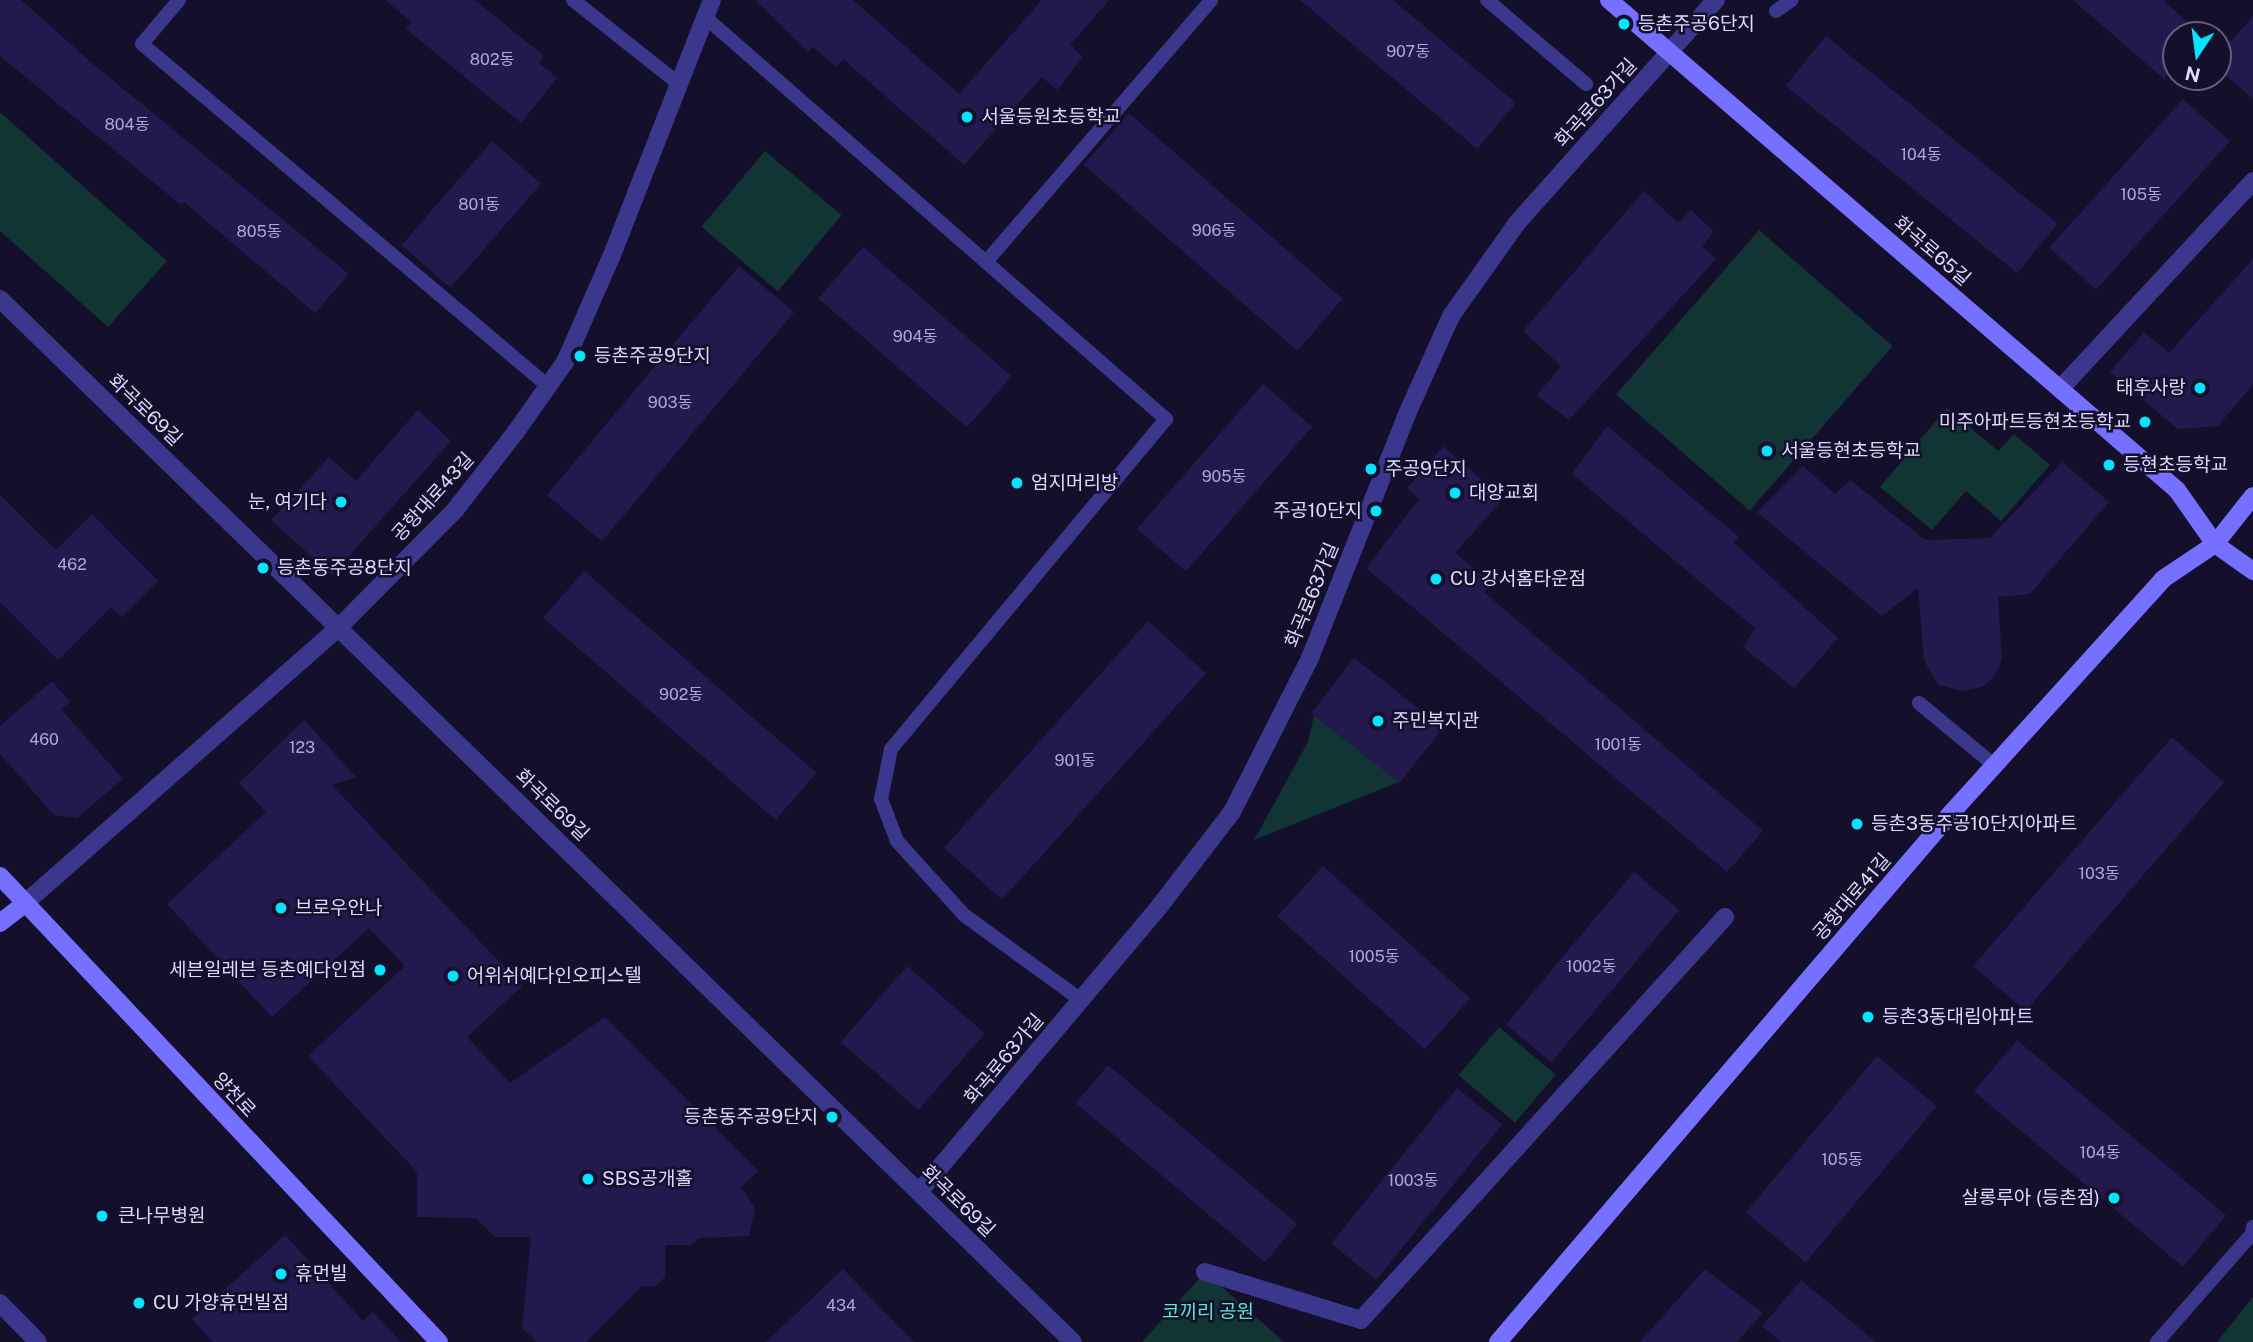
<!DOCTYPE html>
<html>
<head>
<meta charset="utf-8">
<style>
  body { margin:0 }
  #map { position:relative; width:2253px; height:1342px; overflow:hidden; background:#140f2b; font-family:"Public Sans","Noto Sans KR",sans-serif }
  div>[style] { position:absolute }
  .green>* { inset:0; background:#113534; transform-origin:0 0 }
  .building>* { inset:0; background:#24194d; transform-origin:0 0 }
  .lane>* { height:14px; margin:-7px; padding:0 7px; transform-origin:7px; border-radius:7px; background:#3b378d }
  .street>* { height:18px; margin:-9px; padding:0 9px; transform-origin:9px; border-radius:9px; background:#3b378d }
  .secondary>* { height:18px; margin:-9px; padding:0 9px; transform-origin:9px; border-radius:9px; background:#7570ff }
  .dots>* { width:19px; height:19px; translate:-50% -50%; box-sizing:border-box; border:4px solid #140f2b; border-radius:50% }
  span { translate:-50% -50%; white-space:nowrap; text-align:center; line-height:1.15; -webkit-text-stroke:5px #140f2b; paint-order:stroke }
  .number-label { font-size:16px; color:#afa9d2 }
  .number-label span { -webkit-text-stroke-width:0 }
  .poi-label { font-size:19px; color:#ddd9ff }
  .left { translate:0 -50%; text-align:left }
  .right { translate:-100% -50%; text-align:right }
  .street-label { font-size:19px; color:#ddd9ff }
  .park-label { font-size:19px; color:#5be8c6 }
  .north { position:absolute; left:2162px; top:21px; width:70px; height:70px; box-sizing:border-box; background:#140f2b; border:2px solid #646080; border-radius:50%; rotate:193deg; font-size:19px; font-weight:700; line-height:28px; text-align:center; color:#ddd9ff }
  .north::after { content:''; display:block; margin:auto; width:24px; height:32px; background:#05e3ff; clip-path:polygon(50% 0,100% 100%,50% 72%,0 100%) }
</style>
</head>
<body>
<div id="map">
  <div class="green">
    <i style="clip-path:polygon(0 112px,167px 261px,108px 327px,0 231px)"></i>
    <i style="left:765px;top:151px;width:100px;height:99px;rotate:40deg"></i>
    <i style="left:1759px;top:230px;width:177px;height:218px;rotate:41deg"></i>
    <i style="clip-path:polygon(1947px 408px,1998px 451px,2014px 434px,2050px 465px,2001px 521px,1966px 491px,1932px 530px,1880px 487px)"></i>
    <i style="clip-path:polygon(1314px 715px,1399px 782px,1254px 840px,1308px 742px)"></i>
    <i style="left:1499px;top:1027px;width:74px;height:63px;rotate:40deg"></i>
    <i style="clip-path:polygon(1205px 1272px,1284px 1342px,1142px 1342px)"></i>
    <i style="clip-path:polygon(2253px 1297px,2253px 1342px,2217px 1342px)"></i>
  </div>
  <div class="building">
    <i style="clip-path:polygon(0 0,21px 0,93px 64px,349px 274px,315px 313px,184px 202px,181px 205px,0 56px)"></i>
    <i style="clip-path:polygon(385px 0,475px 0,544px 56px,539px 63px,557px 78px,521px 123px,406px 29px,412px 22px)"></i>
    <i style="clip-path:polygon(755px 0,853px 0,959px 94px,1042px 0,1109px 0,1070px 45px,1083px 57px,1057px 90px,1042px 77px,964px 165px,843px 59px,837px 67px,813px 47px,808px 52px)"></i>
    <i style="clip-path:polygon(1300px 0,1393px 0,1516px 103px,1477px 149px)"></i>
    <i style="clip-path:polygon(2073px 0,2163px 0,2202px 35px,2176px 35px,2176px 65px,2164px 79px)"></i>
    <i style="clip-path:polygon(2253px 16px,2253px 99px,2218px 68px,2218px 56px)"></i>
    <i style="left:1826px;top:36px;width:298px;height:64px;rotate:39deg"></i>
    <i style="left:2183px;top:99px;width:63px;height:200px;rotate:42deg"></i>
    <i style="left:1129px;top:113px;width:283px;height:69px;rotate:41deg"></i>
    <i style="left:492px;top:141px;width:65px;height:138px;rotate:41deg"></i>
    <i style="clip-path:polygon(1644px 191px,1678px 223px,1691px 210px,1714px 232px,1702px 246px,1716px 259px,1569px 420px,1537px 395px,1561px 366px,1523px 331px)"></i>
    <i style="left:863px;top:247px;width:197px;height:68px;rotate:41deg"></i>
    <i style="clip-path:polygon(2253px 259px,2253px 384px,2218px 426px,2178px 429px,2110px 372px,2144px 332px,2169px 353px)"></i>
    <i style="left:739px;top:266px;width:72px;height:299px;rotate:40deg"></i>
    <i style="left:1263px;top:384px;width:65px;height:192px;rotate:41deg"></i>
    <i style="clip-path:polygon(418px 410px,451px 441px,332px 575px,271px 520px,329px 457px,356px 481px)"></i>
    <i style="clip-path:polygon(1607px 426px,1739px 537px,1734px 543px,1838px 638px,1794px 688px,1743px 647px,1755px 628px,1572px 474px)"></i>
    <i style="clip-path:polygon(1443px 446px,1503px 499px,1455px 553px,1492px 583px,1484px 592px,1763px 831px,1727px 872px,1366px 568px,1419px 499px,1407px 488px)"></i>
    <i style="clip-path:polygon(2062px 462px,2109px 502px,2030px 594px,1998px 597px,2002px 659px,1995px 676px,1982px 687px,1962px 691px,1939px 685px,1929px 670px,1924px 659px,1918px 588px,1882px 616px,1757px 512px,1803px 466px,1835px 494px,1850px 480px,1925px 540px,1990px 538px)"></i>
    <i style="clip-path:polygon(0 495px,56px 550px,92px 514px,158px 581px,122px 617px,111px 607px,58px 660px,0 602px)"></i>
    <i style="left:584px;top:571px;width:308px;height:62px;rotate:41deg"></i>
    <i style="left:1148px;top:621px;width:78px;height:305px;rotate:42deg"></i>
    <i style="left:1354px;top:658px;width:113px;height:70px;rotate:38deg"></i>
    <i style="clip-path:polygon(52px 681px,70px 702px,61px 709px,123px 779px,77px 818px,54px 815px,0 754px,0 726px)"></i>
    <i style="clip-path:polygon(304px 720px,356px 777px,332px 785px,522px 986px,467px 1037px,510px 1083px,605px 1017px,758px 1171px,741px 1187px,755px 1208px,749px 1236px,699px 1238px,691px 1245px,665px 1245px,665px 1277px,655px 1286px,641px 1287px,586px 1342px,537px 1342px,522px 1328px,531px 1237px,495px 1237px,476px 1218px,417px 1217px,417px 1172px,308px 1056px,405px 966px,369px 928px,272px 1017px,167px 904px,266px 812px,239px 783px)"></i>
    <i style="left:2172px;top:737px;width:69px;height:303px;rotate:41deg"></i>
    <i style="left:1323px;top:866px;width:198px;height:68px;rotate:42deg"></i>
    <i style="left:1634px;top:872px;width:59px;height:199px;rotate:40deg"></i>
    <i style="left:907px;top:966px;width:103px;height:101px;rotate:41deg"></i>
    <i style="left:2017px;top:1040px;width:273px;height:67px;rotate:40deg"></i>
    <i style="left:1877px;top:1056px;width:78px;height:204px;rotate:40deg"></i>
    <i style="left:1108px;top:1065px;width:247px;height:50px;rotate:40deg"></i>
    <i style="left:1457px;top:1088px;width:58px;height:200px;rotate:39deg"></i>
    <i style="clip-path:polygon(285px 1235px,363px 1321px,373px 1312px,401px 1342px,213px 1342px,192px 1319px)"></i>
    <i style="clip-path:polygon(843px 1269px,914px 1342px,766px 1342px)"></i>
    <i style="clip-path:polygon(1705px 1269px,1763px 1313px,1737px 1342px,1640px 1342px)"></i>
    <i style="clip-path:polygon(1801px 1280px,1876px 1342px,1782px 1342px,1762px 1326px)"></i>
  </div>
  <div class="lane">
    <i style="left:179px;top:0;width:57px;rotate:130.1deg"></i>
    <i style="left:142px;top:44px;width:531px;rotate:40.11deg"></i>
    <i style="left:573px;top:0;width:135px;rotate:38.4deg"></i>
    <i style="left:1487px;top:0;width:130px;rotate:40.3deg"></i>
    <i style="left:1776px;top:11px;width:19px;rotate:-35deg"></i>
    <i style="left:705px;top:17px;width:612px;rotate:41.09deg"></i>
    <i style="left:1166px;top:419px;width:430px;rotate:129.8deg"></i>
    <i style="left:891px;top:749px;width:51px;rotate:101.3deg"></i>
    <i style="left:881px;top:799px;width:45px;rotate:69.1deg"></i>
    <i style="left:897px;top:841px;width:100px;rotate:47.8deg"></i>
    <i style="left:964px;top:915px;width:145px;rotate:36deg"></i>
    <i style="left:986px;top:262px;width:345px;rotate:-49.3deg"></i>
    <i style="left:1919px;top:703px;width:97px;rotate:39.6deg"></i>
    <i style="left:2157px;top:1342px;width:144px;rotate:-48.7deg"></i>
    <i style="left:2252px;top:1234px;width:7px;rotate:-82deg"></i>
  </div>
  <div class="street">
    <i style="left:0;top:299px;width:1496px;rotate:44.19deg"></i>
    <i style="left:2060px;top:389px;width:284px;rotate:-47.1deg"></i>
    <i style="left:24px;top:904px;width:419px;rotate:-41.3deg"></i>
    <i style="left:339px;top:627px;width:165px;rotate:-45.2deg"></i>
    <i style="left:455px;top:510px;width:98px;rotate:-52.1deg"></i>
    <i style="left:515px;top:433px;width:87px;rotate:-54.8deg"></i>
    <i style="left:565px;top:362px;width:117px;rotate:-66.3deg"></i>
    <i style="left:612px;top:255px;width:274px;rotate:-68.6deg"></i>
    <i style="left:919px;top:1192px;width:373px;rotate:-49.9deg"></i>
    <i style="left:1159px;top:907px;width:120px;rotate:-52.5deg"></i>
    <i style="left:1232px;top:812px;width:173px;rotate:-63.1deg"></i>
    <i style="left:1310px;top:658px;width:263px;rotate:-68.3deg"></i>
    <i style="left:1407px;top:414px;width:107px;rotate:-65.8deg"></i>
    <i style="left:1451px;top:316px;width:114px;rotate:-54.6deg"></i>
    <i style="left:1517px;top:223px;width:299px;rotate:-48.3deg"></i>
    <i style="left:1205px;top:1272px;width:163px;rotate:17.1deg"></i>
    <i style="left:1361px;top:1320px;width:543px;rotate:-47.91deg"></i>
    <i style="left:0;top:1303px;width:54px;rotate:45.7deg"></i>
  </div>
  <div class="secondary">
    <i style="left:1609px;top:0;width:750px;rotate:40.78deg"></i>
    <i style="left:2177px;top:490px;width:66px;rotate:54.9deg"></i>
    <i style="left:2215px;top:544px;width:47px;rotate:35.4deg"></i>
    <i style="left:0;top:876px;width:640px;rotate:46.71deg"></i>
    <i style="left:0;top:923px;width:31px;rotate:-38deg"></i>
    <i style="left:1498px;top:1342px;width:699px;rotate:-49.41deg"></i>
    <i style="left:1953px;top:811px;width:313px;rotate:-47.8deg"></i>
    <i style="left:2163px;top:579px;width:63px;rotate:-33.9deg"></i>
    <i style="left:2215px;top:544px;width:61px;rotate:-51.6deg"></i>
  </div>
  <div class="dots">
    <i style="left:1624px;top:24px;background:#05e3ff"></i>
    <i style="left:967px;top:117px;background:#05e3ff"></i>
    <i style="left:580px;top:356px;background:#05e3ff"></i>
    <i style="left:2200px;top:388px;background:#05e3ff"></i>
    <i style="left:2145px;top:422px;background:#05e3ff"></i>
    <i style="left:1767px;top:451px;background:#05e3ff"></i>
    <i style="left:2109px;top:465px;background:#05e3ff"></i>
    <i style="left:1371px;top:469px;background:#05e3ff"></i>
    <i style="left:1017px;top:483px;background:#05e3ff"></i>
    <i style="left:1455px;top:493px;background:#05e3ff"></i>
    <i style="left:341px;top:502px;background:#05e3ff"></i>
    <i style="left:1376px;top:511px;background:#05e3ff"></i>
    <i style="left:263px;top:568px;background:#05e3ff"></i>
    <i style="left:1436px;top:579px;background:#05e3ff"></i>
    <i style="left:1378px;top:721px;background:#05e3ff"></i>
    <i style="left:1857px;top:824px;background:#05e3ff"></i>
    <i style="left:281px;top:908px;background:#05e3ff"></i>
    <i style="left:380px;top:970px;background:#05e3ff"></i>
    <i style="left:453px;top:976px;background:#05e3ff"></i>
    <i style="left:1868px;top:1017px;background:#05e3ff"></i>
    <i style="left:832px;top:1117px;background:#05e3ff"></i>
    <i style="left:588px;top:1179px;background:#05e3ff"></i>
    <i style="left:2114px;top:1198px;background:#05e3ff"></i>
    <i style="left:102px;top:1216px;background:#05e3ff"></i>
    <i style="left:281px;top:1274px;background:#05e3ff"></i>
    <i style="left:139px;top:1303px;background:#05e3ff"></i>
  </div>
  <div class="number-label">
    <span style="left:1408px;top:52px">907동</span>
    <span style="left:492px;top:60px">802동</span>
    <span style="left:127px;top:125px">804동</span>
    <span style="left:1921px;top:155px">104동</span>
    <span style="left:2141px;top:195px">105동</span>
    <span style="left:479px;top:205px">801동</span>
    <span style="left:1214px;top:231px">906동</span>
    <span style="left:259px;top:232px">805동</span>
    <span style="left:915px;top:337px">904동</span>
    <span style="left:670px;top:403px">903동</span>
    <span style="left:1224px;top:477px">905동</span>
    <span style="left:72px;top:565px">462</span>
    <span style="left:681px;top:695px">902동</span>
    <span style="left:44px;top:740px">460</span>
    <span style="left:1618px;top:745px">1001동</span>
    <span style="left:302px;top:748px">123</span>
    <span style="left:1075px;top:761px">901동</span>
    <span style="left:2099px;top:874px">103동</span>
    <span style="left:1374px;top:957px">1005동</span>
    <span style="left:1591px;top:967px">1002동</span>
    <span style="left:2100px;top:1153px">104동</span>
    <span style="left:1842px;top:1160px">105동</span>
    <span style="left:1413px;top:1181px">1003동</span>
    <span style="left:841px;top:1306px">434</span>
  </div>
  <div class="poi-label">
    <span class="left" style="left:1638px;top:24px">등촌주공6단지</span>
    <span class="left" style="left:981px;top:117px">서울등원초등학교</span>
    <span class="left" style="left:594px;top:356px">등촌주공9단지</span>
    <span class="right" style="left:2186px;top:388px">태후사랑</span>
    <span class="right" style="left:2131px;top:422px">미주아파트등현초등학교</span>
    <span class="left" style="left:1781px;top:451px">서울등현초등학교</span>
    <span class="left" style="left:2123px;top:465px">등현초등학교</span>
    <span class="left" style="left:1385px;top:469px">주공9단지</span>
    <span class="left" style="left:1031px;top:483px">엄지머리방</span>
    <span class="left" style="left:1469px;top:493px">대양교회</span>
    <span class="right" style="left:327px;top:502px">눈, 여기다</span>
    <span class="right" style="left:1362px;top:511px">주공10단지</span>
    <span class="left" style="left:277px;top:568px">등촌동주공8단지</span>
    <span class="left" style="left:1450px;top:579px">CU 강서홈타운점</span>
    <span class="left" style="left:1392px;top:721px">주민복지관</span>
    <span class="left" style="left:1871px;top:824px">등촌3동주공10단지아파트</span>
    <span class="left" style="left:295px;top:908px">브로우안나</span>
    <span class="right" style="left:366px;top:970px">세븐일레븐 등촌예다인점</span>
    <span class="left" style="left:467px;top:976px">어위쉬예다인오피스텔</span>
    <span class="left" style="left:1882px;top:1017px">등촌3동대림아파트</span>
    <span class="right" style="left:818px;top:1117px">등촌동주공9단지</span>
    <span class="left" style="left:602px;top:1179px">SBS공개홀</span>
    <span class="right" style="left:2100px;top:1198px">살롱루아 (등촌점)</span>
    <span class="left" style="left:118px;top:1216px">큰나무병원</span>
    <span class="left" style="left:295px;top:1274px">휴먼빌</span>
    <span class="left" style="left:153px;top:1303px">CU 가양휴먼빌점</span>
  </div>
  <div class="street-label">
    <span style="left:1596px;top:103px;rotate:-48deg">화곡로63가길</span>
    <span style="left:1932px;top:251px;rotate:41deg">화곡로65길</span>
    <span style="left:145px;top:410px;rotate:44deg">화곡로69길</span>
    <span style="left:433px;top:497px;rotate:-48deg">공항대로43길</span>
    <span style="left:1312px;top:595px;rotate:-68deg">화곡로63가길</span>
    <span style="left:552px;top:805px;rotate:44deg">화곡로69길</span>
    <span style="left:1852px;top:897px;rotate:-49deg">공항대로41길</span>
    <span style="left:1004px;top:1059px;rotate:-50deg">화곡로63가길</span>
    <span style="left:234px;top:1095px;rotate:47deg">양천로</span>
    <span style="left:958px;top:1201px;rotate:44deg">화곡로69길</span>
  </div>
  <div class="park-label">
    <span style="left:1208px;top:1312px">코끼리 공원</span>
  </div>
  <div class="north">N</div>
</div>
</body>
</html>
